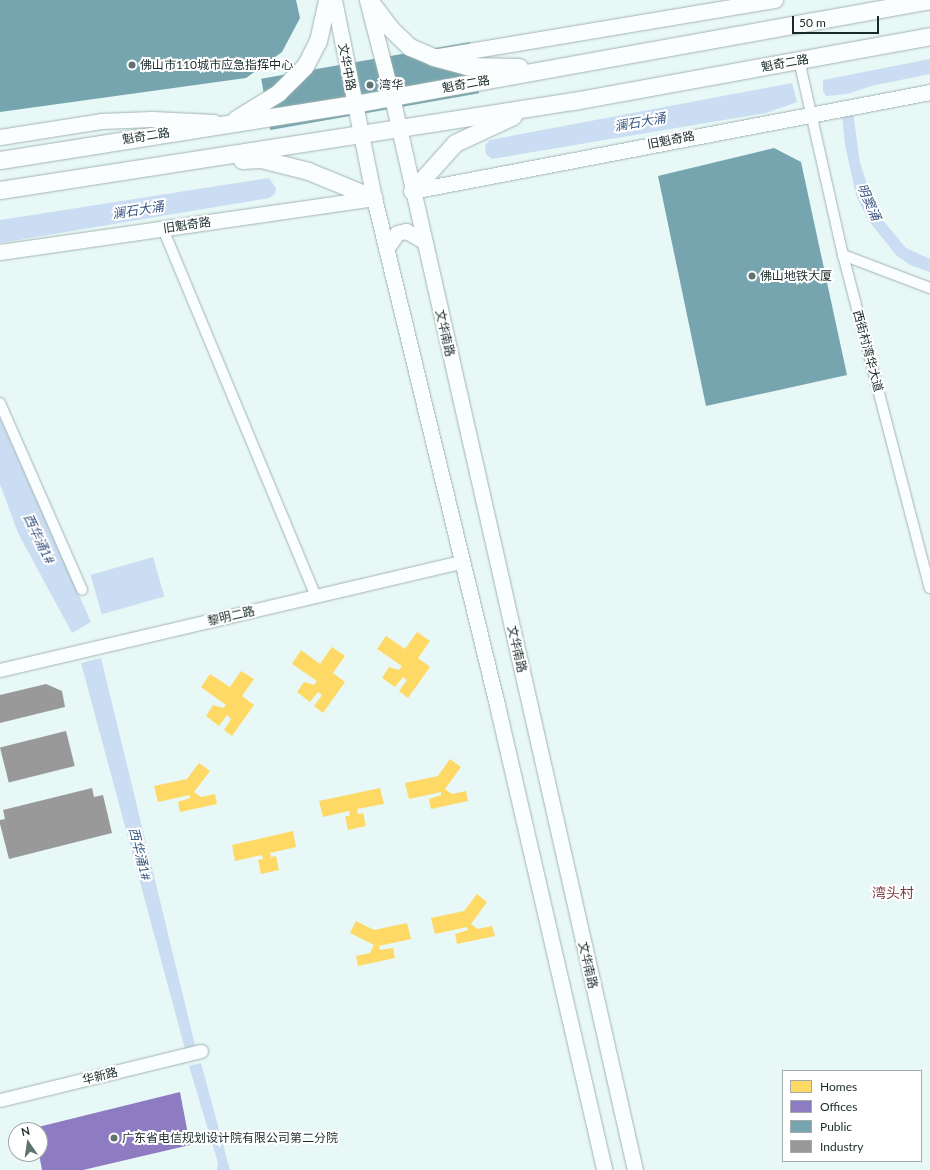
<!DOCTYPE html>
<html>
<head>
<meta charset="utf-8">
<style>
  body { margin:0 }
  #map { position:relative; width:930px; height:1170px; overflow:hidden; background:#e7f8f6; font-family:Lato,"Noto Sans SC",sans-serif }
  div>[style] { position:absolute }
  .water>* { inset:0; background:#caddf2; transform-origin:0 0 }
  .homes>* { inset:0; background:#ffd966 }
  .offices>* { inset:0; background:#8e7cc3 }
  .public>* { inset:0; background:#76a5af; transform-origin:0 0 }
  .industry>* { inset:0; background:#999; transform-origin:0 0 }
  .roads { filter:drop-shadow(0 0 1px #a2b3b1) drop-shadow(0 0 1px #a2b3b1) }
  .minor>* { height:10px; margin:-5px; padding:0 5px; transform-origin:5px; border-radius:5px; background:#fbfefe }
  .tertiary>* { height:13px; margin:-6.5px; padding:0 6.5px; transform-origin:6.5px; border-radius:6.5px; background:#fbfefe }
  .secondary>* { height:15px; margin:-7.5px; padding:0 7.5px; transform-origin:7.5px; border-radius:7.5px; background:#fbfefe }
  .trunk>* { height:17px; margin:-8.5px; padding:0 8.5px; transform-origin:8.5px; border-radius:8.5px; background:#fbfefe }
  .dots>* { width:11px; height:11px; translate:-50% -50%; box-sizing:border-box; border:2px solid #fff; border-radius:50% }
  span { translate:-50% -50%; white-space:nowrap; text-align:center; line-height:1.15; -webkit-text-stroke:4px #fff; paint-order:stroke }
  .street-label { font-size:12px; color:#182b29 }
  .poi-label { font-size:12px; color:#182b29 }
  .left { translate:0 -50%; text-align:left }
  .water-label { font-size:13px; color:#3b5782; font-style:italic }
  .quarter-label { font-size:14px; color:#823a3e }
  .legend { position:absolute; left:782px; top:1070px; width:140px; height:92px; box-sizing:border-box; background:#fff; border:1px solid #a3aaa9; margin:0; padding:5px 7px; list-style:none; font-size:12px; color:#182b29 }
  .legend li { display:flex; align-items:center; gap:8px; height:20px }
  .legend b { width:20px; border:1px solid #a3aaa9 }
  .north { position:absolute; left:8px; top:1122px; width:40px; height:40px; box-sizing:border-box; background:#fff; border:1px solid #a3aaa9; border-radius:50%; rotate:347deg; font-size:11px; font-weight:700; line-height:16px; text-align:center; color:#182b29 }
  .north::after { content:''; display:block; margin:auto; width:14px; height:18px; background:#607371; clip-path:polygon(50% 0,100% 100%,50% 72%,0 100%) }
  .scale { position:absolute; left:792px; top:16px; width:87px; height:18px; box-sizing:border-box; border:2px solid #182b29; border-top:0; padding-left:5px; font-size:12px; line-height:14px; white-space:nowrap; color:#182b29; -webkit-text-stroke:3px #fff; paint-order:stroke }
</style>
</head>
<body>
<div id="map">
  <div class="water">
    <i style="clip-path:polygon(930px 59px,930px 74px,871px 86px,847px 94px,826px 96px,823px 91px,823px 80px)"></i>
    <i style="clip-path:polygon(792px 83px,797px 102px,766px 113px,492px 159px,486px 154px,485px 145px,490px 140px)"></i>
    <i style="clip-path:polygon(853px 112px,860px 163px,876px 212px,906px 248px,930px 259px,930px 272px,910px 265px,897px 256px,868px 220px,856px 195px,845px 145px,842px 115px)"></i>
    <i style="clip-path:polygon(269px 178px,276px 188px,275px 194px,269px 198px,0 243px,0 220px)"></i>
    <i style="clip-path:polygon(0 418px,91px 622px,72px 633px,18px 533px,0 484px)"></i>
    <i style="left:153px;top:557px;width:41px;height:65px;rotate:74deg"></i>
    <i style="clip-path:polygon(101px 658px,195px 1045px,185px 1049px,81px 663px)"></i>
    <i style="clip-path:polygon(201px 1063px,230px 1170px,217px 1170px,218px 1163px,189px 1066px)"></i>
  </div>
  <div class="homes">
    <i style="clip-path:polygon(417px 632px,430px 641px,418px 658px,430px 667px,408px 698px,399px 691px,407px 680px,403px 677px,395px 687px,382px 678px,389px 667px,399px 670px,402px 666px,377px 649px,386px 636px,405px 649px)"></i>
    <i style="clip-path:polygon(332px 647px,345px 656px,333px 673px,345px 682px,323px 713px,314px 706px,322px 695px,318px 692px,310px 702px,297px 692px,304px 682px,314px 685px,317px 681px,292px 664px,301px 650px,320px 664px)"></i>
    <i style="clip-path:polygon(241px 671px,254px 679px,242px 696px,254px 705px,232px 736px,224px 730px,231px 719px,227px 715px,219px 726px,206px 716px,213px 705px,223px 708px,226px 705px,201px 687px,210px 674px,230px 687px)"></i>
    <i style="clip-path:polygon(450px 759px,461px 767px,445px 789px,452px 794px,466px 791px,468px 801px,431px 809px,429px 799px,441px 795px,441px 792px,409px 799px,405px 783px,438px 776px)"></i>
    <i style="clip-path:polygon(199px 763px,210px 771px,194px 792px,201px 797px,215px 794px,217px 804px,180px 812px,178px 802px,190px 798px,190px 795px,158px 802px,154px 786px,187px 779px)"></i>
    <i style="clip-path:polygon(380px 788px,384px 804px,357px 809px,358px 814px,363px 813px,366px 826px,348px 830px,345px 816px,350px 816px,349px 811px,323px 817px,319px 801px)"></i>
    <i style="clip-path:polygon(293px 831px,296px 847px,270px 853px,271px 857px,276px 856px,279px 870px,261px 874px,258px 860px,263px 859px,262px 855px,235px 861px,232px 845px)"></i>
    <i style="clip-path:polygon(477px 894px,487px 902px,471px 924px,478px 929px,492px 926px,495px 936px,457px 944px,455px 934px,468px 930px,467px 927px,435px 934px,431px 918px,464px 911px)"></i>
    <i style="clip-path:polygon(356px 921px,374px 930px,407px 923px,411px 939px,379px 946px,380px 950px,393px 948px,395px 958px,358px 966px,356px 956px,370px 953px,374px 945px,350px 933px)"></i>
  </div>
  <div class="offices">
    <i style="clip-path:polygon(180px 1092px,190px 1145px,83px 1170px,42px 1170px,39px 1154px,40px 1130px,34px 1128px)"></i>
  </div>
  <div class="public">
    <i style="clip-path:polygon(0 0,296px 0,300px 18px,282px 52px,246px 78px,0 112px)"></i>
    <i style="left:470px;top:42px;width:52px;height:212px;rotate:80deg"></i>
    <i style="clip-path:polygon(774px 148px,801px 162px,847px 375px,706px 406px,658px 176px)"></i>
  </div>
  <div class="industry">
    <i style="clip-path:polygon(46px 684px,62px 691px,65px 707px,0 723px,0 695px)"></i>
    <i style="left:66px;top:731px;width:36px;height:68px;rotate:76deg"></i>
    <i style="clip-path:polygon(92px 788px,94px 797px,103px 795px,112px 833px,9px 859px,0 824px,0 820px,5px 819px,3px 810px)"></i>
  </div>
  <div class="roads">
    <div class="minor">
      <i style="left:799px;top:60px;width:200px;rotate:77.3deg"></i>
      <i style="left:843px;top:255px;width:344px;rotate:75.4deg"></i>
      <i style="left:163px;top:229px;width:398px;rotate:67.4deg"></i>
      <i style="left:843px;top:255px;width:93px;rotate:20.8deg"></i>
      <i style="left:0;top:403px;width:204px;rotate:66.3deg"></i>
    </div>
    <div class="tertiary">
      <i style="left:0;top:670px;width:474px;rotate:-13.2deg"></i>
      <i style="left:0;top:1100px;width:207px;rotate:-13.7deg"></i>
    </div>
    <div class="secondary">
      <i style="left:334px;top:0;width:202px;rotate:78.6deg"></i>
      <i style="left:374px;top:198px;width:522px;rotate:76.36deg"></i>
      <i style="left:497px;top:705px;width:477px;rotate:77deg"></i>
      <i style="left:367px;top:0;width:100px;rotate:75.5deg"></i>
      <i style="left:392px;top:97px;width:1100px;rotate:77.24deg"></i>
      <i style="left:433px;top:57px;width:347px;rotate:-9.5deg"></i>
      <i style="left:0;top:137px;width:102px;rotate:-9deg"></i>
      <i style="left:101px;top:121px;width:51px;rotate:-2.2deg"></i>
      <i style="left:152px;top:119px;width:62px;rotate:2.8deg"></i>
      <i style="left:412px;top:191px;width:527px;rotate:-10.82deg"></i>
      <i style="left:386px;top:249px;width:19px;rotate:-55deg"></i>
      <i style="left:397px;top:233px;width:9px;rotate:-13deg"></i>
      <i style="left:406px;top:231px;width:21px;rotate:29deg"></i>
      <i style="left:0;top:252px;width:378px;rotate:-8.2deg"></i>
    </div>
    <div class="trunk">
      <i style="left:369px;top:0;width:34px;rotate:53deg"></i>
      <i style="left:389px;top:27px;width:29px;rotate:44deg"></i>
      <i style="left:410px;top:47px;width:25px;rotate:23deg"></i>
      <i style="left:433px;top:57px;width:35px;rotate:15deg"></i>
      <i style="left:467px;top:66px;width:52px;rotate:1.1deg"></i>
      <i style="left:236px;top:119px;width:49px;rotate:-31.8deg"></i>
      <i style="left:278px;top:93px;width:38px;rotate:-45deg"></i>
      <i style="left:305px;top:66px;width:28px;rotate:-63deg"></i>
      <i style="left:318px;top:41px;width:42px;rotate:-77.6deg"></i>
      <i style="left:0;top:160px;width:358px;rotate:-9deg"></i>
      <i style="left:354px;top:104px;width:585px;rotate:-10.23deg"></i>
      <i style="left:242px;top:160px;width:19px;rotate:-3deg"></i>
      <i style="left:261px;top:159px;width:49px;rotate:14.3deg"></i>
      <i style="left:308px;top:171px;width:71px;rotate:22.2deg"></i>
      <i style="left:0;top:190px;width:580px;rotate:-8.83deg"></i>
      <i style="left:573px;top:101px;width:363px;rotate:-10.3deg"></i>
      <i style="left:412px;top:191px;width:64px;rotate:-48.1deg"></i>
      <i style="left:455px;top:143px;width:64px;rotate:-25deg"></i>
    </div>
  </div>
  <div class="dots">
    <i style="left:132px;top:65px;background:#607371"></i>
    <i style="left:370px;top:85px;background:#607371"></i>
    <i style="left:752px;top:276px;background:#607371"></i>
    <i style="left:114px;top:1138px;background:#607371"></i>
  </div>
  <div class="street-label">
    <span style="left:785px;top:63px;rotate:-10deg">魁奇二路</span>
    <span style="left:347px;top:67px;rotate:79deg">文华中路</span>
    <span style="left:466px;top:84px;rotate:-10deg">魁奇二路</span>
    <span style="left:146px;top:136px;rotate:-9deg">魁奇二路</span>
    <span style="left:671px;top:140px;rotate:-11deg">旧魁奇路</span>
    <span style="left:187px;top:225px;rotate:-8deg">旧魁奇路</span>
    <span style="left:445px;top:333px;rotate:77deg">文华南路</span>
    <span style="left:868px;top:351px;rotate:75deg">西街村湾华大道</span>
    <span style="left:231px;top:616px;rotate:-13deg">黎明二路</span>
    <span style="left:517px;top:649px;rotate:77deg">文华南路</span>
    <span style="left:588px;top:965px;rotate:77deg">文华南路</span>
    <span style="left:100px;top:1076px;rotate:-14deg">华新路</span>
  </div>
  <div class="poi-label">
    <span class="left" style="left:140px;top:65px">佛山市110城市应急指挥中心</span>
    <span class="left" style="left:379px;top:85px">湾华</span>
    <span class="left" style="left:760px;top:276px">佛山地铁大厦</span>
    <span class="left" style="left:122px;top:1138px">广东省电信规划设计院有限公司第二分院</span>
  </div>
  <div class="water-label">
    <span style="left:640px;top:122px;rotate:-10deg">澜石大涌</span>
    <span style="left:869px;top:202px;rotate:66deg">明窦涌</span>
    <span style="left:138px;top:210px;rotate:-9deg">澜石大涌</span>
    <span style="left:39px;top:539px;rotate:65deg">西华涌1#</span>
    <span style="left:140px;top:854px;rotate:76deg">西华涌1#</span>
  </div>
  <div class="quarter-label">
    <span style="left:893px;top:893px">湾头村</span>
  </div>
  <ul class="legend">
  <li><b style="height:11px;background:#ffd966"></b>Homes</li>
  <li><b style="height:11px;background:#8e7cc3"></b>Offices</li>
  <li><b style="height:11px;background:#76a5af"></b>Public</li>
  <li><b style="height:11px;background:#999"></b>Industry</li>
  </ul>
  <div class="north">N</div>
  <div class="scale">50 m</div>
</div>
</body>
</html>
